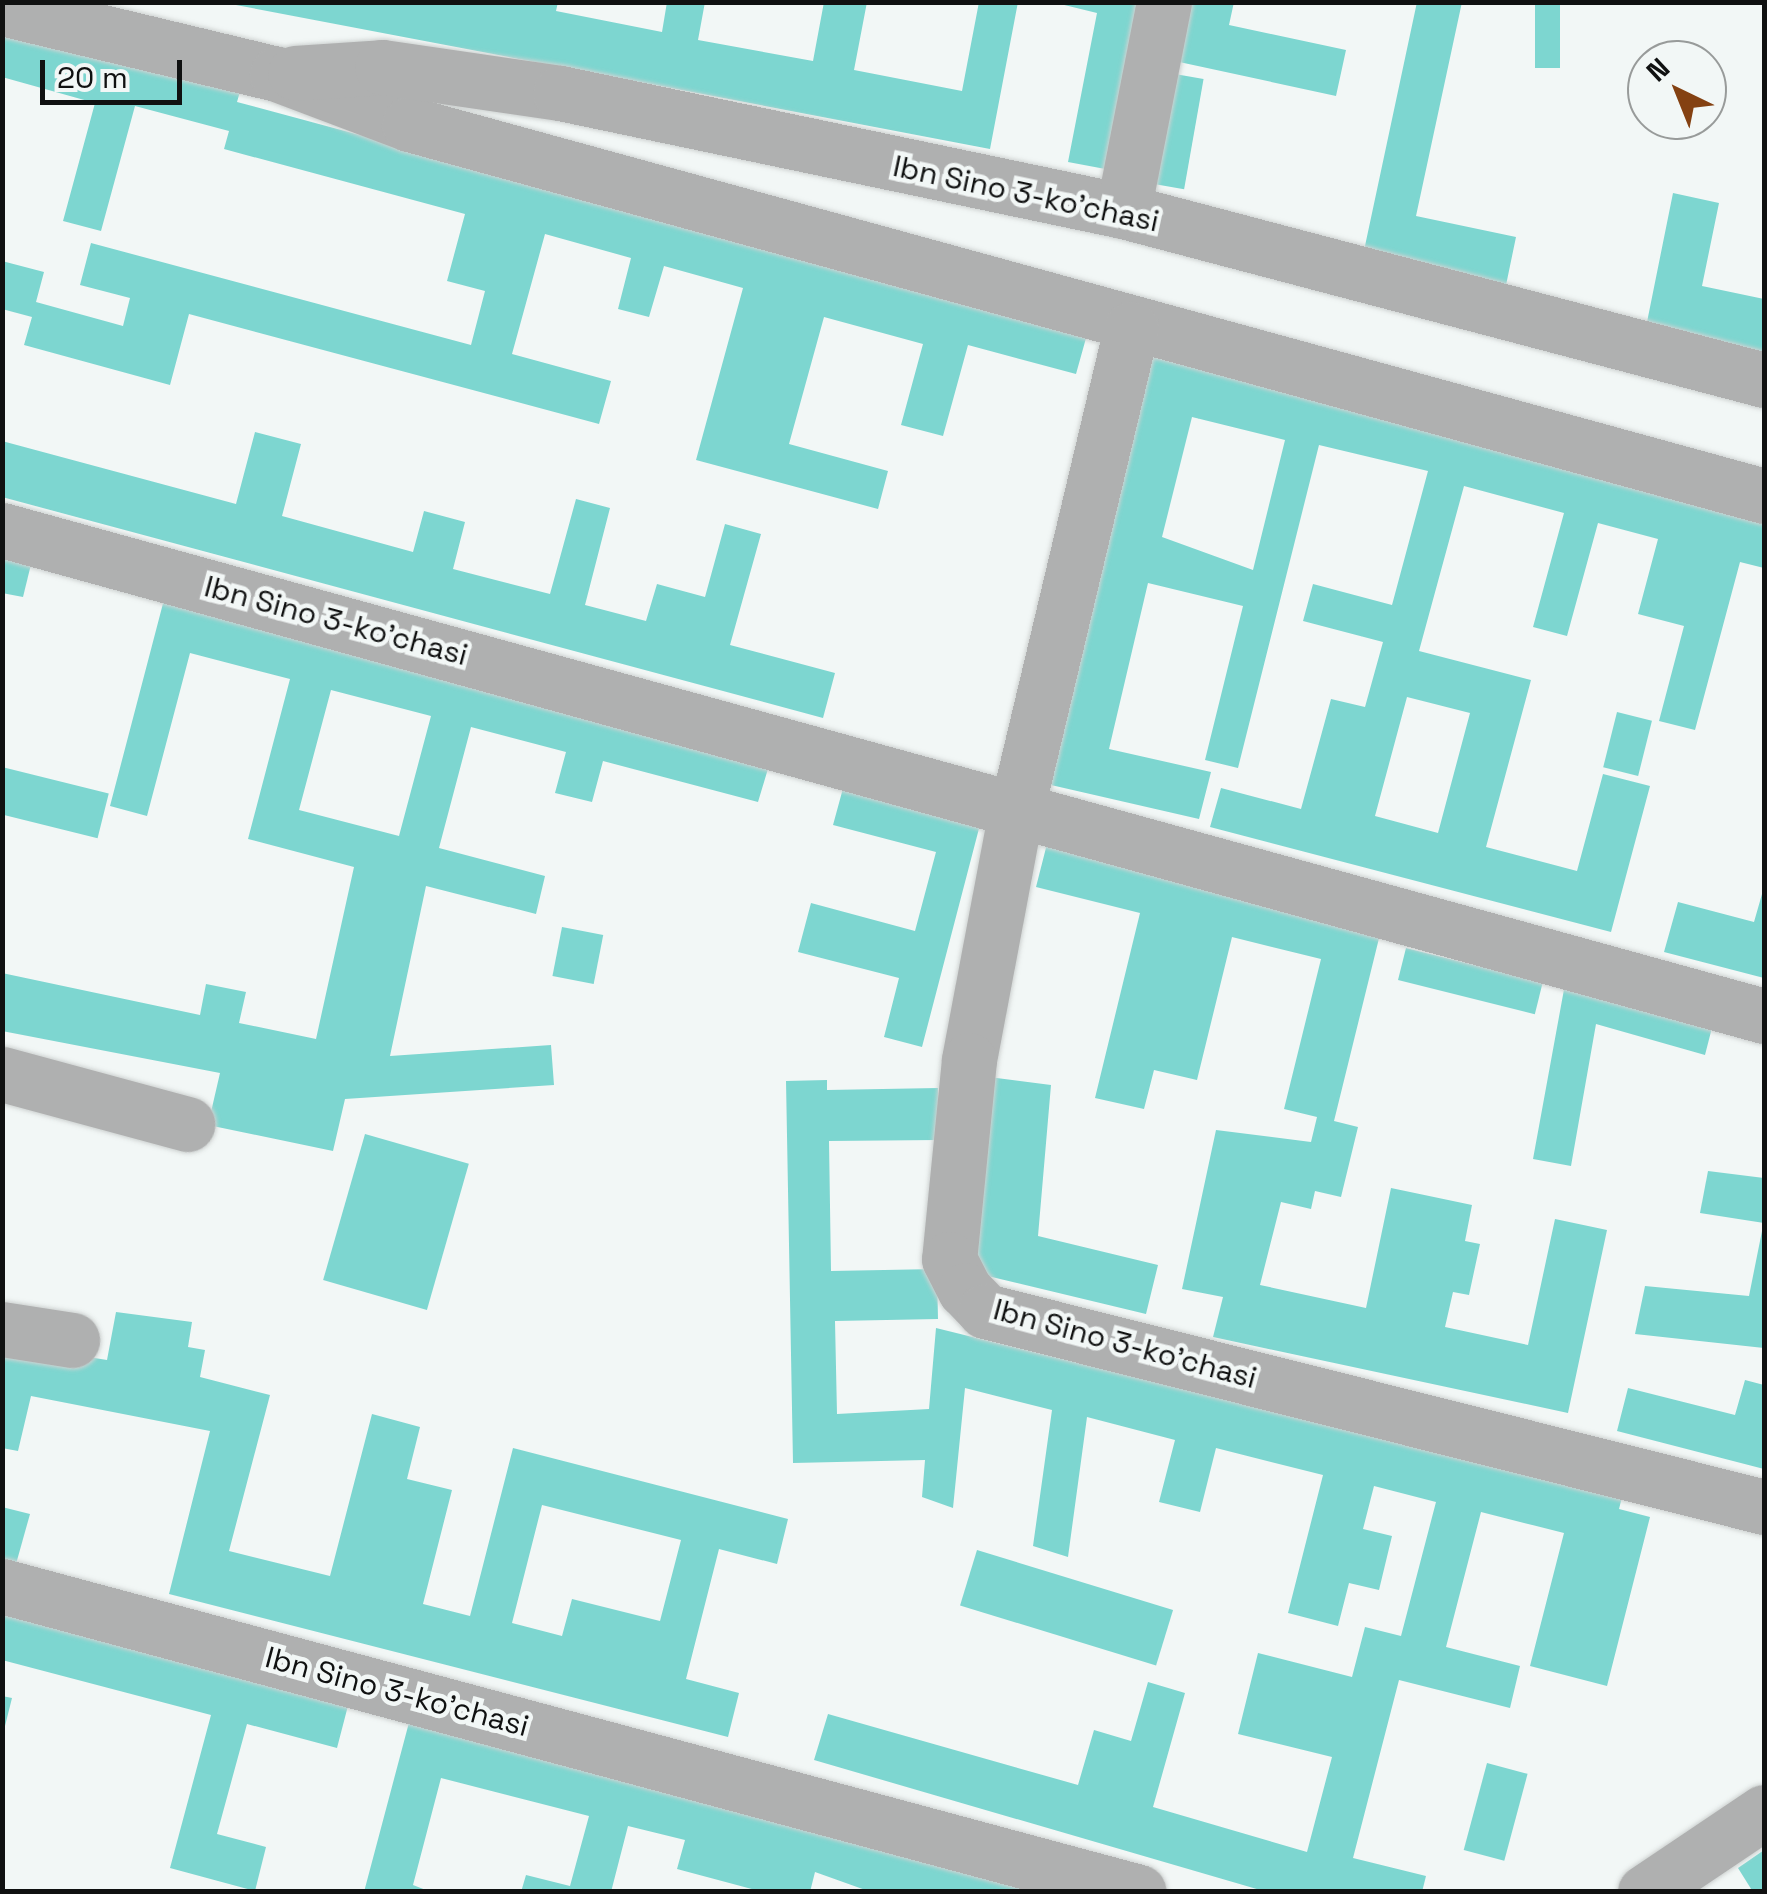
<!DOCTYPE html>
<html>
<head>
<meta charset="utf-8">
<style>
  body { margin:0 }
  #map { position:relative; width:1767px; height:1894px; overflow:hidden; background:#f2f7f6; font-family:"Space Grotesk",sans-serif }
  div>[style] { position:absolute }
  .building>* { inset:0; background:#7dd6d0; transform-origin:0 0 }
  .roads { filter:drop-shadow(0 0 2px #ced2d1) drop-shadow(0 0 2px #ced2d1) }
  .minor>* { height:55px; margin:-27.5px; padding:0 27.5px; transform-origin:27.5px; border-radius:27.5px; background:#afb0b0 }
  span { translate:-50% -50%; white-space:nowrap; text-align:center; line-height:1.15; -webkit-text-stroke:9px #f2f7f6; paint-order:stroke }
  .street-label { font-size:30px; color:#101111 }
  .frame { position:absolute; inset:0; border:5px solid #101111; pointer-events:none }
  .north { position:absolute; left:1627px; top:40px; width:100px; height:100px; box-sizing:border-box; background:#f2f7f6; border:2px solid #989b9a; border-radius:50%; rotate:317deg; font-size:28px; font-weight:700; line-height:40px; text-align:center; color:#101111 }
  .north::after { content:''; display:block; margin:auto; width:35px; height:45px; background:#844112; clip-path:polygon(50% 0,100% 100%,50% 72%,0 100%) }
  .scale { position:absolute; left:40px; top:60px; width:142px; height:45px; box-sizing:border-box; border:5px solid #101111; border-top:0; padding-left:12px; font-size:30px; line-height:35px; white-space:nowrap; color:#101111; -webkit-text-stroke:8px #f2f7f6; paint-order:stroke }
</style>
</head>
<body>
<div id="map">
  <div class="building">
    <i style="clip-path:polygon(220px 2px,558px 2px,556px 11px,662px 32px,667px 2px,705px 2px,698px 40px,813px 61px,824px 2px,867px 2px,854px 70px,962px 91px,979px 2px,1018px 2px,990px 149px)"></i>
    <i style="clip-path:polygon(1052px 2px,1148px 2px,1116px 171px,1068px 162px,1097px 13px)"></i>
    <i style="clip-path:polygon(1182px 2px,1234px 2px,1229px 25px,1346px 50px,1336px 96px,1170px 60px)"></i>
    <i style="clip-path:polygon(1417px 2px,1462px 2px,1416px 216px,1516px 237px,1505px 290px,1362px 260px)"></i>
    <i style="left:1535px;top:2px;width:25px;height:66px"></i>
    <i style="clip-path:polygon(2px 26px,241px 88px,237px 102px,1088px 331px,1076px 374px,968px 345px,943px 436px,901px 425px,923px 344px,824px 317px,789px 444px,888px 471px,878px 509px,696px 460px,743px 288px,664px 266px,649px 317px,618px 309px,631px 258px,545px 234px,512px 354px,611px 381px,599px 424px,189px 314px,170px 385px,24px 345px,32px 317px,2px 309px,2px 261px,44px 272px,36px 302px,123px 326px,130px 298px,80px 285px,91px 243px,471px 345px,485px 291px,447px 281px,465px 214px,224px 149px,229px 131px,135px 106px,101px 231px,63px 221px,95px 103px,2px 77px)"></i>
    <i style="left:1175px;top:74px;width:29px;height:112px;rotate:10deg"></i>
    <i style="clip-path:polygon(1673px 193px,1719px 203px,1702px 286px,1764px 299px,1764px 356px,1645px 332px)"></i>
    <i style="clip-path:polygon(evenodd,1152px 357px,1764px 516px,1764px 568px,1740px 562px,1695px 730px,1659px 721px,1684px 626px,1638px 614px,1658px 539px,1598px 523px,1567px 636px,1533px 627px,1564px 513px,1464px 486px,1419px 651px,1531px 680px,1486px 847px,1577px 871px,1603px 774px,1650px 786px,1611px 932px,1210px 827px,1221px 788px,1301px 809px,1331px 699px,1365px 707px,1383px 642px,1303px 621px,1313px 584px,1392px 605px,1428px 471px,1319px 445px,1238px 768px,1205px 760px,1243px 606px,1148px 583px,1109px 749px,1211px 772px,1199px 819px,1051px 785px,1152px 357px,1192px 417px,1285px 440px,1253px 570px,1162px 537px,1192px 417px,1152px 357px,1407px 697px,1470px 713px,1438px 833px,1375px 816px,1407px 697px)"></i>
    <i style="clip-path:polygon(255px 432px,301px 444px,282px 516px,413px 552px,424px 511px,465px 522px,453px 569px,550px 594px,576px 499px,610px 508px,585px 605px,646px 621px,657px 584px,705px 597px,725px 524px,761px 534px,730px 645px,835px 673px,823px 718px,2px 497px,2px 441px,236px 504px)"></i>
    <i style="clip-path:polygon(2px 540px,35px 548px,23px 597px,2px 593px)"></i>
    <i style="clip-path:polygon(evenodd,166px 592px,770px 762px,758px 802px,603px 761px,592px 802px,555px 793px,566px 752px,471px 727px,439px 848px,545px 876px,536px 914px,426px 886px,390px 1056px,551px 1045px,554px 1085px,345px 1099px,333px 1151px,208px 1125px,220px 1073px,2px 1031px,2px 973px,200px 1015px,206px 984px,246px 992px,239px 1023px,316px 1039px,354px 867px,248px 839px,290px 679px,190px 653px,147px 816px,110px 806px,166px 592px,331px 690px,431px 716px,399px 836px,299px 810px,331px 690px)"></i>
    <i style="left:1617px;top:712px;width:36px;height:57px;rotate:14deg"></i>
    <i style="left:2px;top:767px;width:110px;height:46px;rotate:14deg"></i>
    <i style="clip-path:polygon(845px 781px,982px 817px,922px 1047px,884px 1037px,899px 978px,798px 952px,811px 903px,915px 931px,936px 852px,833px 825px)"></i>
    <i style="clip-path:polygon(1049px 836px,1384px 918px,1334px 1121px,1358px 1127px,1341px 1197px,1315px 1191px,1311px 1209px,1281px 1202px,1260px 1285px,1366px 1308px,1391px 1188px,1472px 1205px,1465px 1241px,1480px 1244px,1469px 1295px,1453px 1292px,1445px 1327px,1528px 1345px,1555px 1219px,1607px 1230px,1568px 1413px,1213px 1337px,1223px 1297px,1182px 1289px,1216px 1130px,1311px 1142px,1317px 1117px,1284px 1109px,1321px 959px,1232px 937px,1197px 1080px,1154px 1070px,1144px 1109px,1095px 1098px,1140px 913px,1036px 887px)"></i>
    <i style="clip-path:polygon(1764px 887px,1764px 978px,1664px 952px,1678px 902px,1754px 922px)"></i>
    <i style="left:562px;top:927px;width:42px;height:50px;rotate:11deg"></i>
    <i style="left:1406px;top:948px;width:141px;height:33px;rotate:14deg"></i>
    <i style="clip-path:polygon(1567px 973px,1716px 1012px,1705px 1055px,1596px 1024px,1571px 1166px,1533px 1159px)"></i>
    <i style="clip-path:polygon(989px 1077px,1051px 1085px,1038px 1236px,1158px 1265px,1146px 1314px,975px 1273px)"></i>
    <i style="clip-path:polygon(827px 1080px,827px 1090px,938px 1088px,938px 1140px,829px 1141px,831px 1271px,937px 1269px,938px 1319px,835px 1321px,837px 1414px,929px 1409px,936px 1328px,1622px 1497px,1619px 1509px,1650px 1517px,1607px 1686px,1530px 1666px,1564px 1533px,1481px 1512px,1446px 1647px,1520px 1666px,1510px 1708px,1399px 1680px,1353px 1858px,1426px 1876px,1422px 1892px,1267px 1892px,814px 1760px,828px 1714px,1078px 1785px,1094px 1730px,1131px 1741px,1148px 1682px,1185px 1693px,1153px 1807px,1307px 1852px,1332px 1757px,1238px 1734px,1258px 1653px,1352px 1677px,1365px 1627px,1401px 1636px,1436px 1502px,1374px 1486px,1363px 1529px,1392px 1536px,1379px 1590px,1349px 1583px,1338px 1626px,1288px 1613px,1323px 1475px,1216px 1448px,1200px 1512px,1159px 1502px,1175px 1440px,1087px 1417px,1068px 1557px,1033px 1546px,1052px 1410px,965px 1388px,953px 1508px,922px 1497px,925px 1460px,793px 1463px,786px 1081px)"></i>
    <i style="left:365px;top:1134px;width:108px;height:152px;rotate:16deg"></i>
    <i style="clip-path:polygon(1708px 1171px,1764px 1178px,1764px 1223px,1700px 1213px)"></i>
    <i style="clip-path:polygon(1763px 1226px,1764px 1348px,1635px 1334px,1645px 1286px,1749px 1296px)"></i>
    <i style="clip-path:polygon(evenodd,116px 1312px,192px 1322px,188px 1347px,205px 1350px,200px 1377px,270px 1395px,229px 1551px,330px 1576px,372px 1414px,420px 1427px,407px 1479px,452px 1490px,423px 1604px,470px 1616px,513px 1448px,788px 1519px,777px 1564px,719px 1549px,686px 1679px,739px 1693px,728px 1737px,169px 1594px,210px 1431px,31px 1396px,18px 1451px,2px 1448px,2px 1343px,107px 1360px,116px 1312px,542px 1505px,681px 1540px,660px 1621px,572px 1599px,562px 1636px,512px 1623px,542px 1505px)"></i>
    <i style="clip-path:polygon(1745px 1380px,1764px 1385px,1764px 1469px,1617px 1431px,1628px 1388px,1735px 1415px)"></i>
    <i style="clip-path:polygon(2px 1507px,30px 1514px,16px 1564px,2px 1561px)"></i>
    <i style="left:977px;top:1550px;width:205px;height:58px;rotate:17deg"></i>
    <i style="clip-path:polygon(2px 1605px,350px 1698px,337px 1748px,247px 1724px,217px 1834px,266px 1847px,255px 1891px,170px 1868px,211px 1715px,2px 1660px)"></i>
    <i style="clip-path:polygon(2px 1696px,12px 1698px,4px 1730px,2px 1729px)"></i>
    <i style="clip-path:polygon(411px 1715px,1054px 1892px,871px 1892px,815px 1872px,810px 1892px,763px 1892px,677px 1869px,685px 1840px,628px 1826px,611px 1892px,521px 1892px,526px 1875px,570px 1886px,589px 1816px,441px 1778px,413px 1885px,431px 1892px,364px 1892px)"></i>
    <i style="left:1487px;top:1763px;width:42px;height:90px;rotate:15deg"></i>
    <i style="clip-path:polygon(1764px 1850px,1764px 1892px,1753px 1892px,1738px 1868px)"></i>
  </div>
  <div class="roads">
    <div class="minor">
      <i style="left:2px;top:8px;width:283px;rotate:13.5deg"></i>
      <i style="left:277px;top:74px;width:141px;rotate:20.7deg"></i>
      <i style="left:409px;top:124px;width:1405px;rotate:15.35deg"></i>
      <i style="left:295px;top:73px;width:87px;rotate:-3.9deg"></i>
      <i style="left:382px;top:67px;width:180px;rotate:8.3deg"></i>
      <i style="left:560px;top:93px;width:575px;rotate:11.84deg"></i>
      <i style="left:1123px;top:211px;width:663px;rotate:14.77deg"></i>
      <i style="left:1123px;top:211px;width:213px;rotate:-78.9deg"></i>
      <i style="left:1131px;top:329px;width:496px;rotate:103.4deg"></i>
      <i style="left:1016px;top:811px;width:253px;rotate:100.7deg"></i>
      <i style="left:969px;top:1060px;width:200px;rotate:95.7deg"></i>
      <i style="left:949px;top:1259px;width:35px;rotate:63deg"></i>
      <i style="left:965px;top:1290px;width:29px;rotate:46deg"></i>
      <i style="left:985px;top:1311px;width:803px;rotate:14.12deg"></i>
      <i style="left:2px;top:530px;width:1828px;rotate:15.42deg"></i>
      <i style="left:2px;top:1074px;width:192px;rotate:15.1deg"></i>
      <i style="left:2px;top:1329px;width:71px;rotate:8.9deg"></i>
      <i style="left:2px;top:1586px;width:1177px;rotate:15.06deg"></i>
      <i style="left:1645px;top:1892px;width:143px;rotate:-33.9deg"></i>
    </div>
  </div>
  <div class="street-label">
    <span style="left:1026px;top:194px;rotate:12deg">Ibn Sino 3-koʼchasi</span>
    <span style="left:336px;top:621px;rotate:15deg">Ibn Sino 3-koʼchasi</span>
    <span style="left:1125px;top:1344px;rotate:15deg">Ibn Sino 3-koʼchasi</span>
    <span style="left:397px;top:1692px;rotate:15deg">Ibn Sino 3-koʼchasi</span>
  </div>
  <div class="frame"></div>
  <div class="north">N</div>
  <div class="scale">20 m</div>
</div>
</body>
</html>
